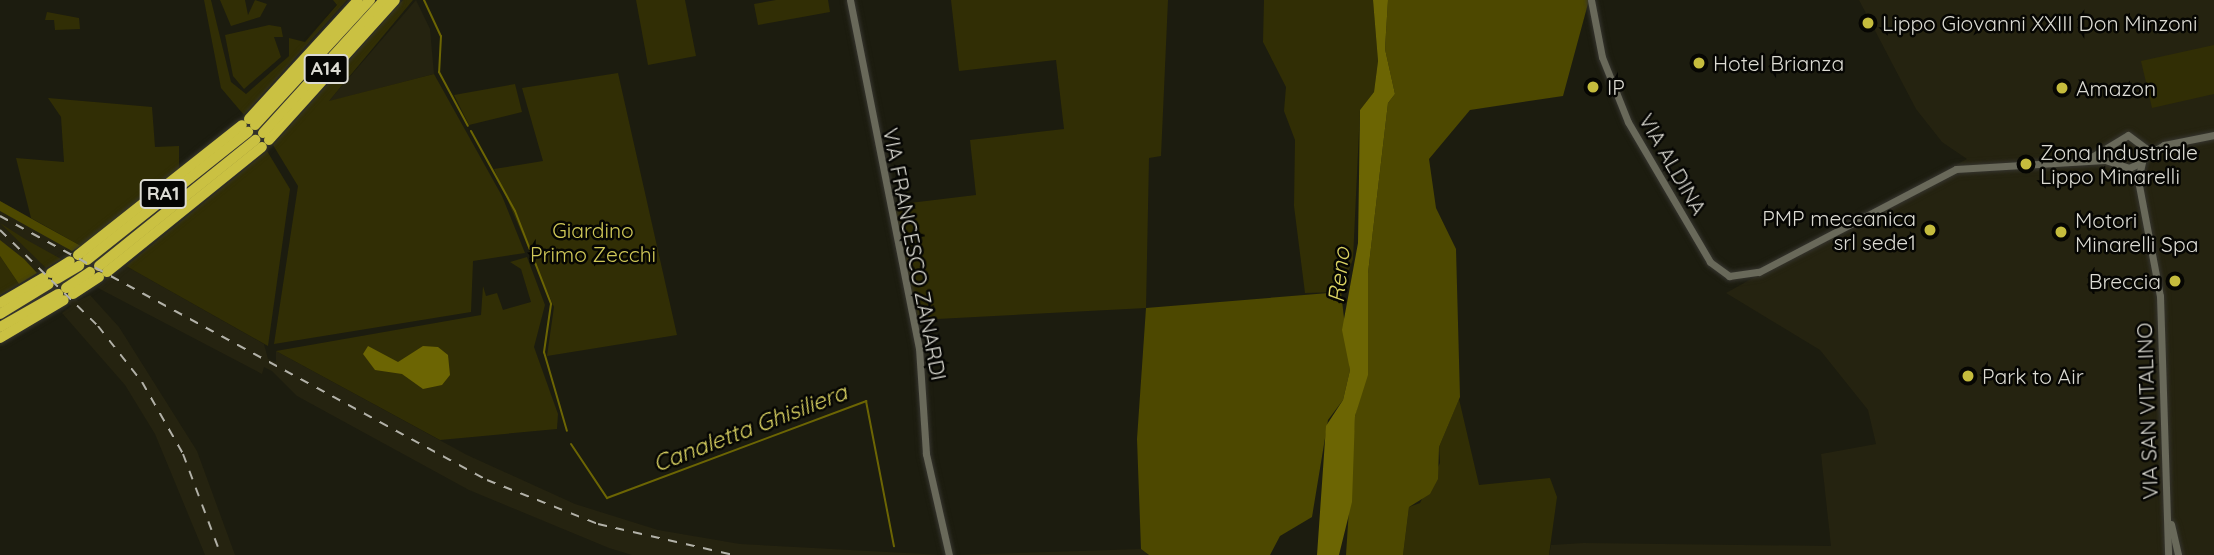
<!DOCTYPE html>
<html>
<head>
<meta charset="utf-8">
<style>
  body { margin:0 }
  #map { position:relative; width:2214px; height:555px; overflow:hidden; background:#1c1c0f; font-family:Quicksand,sans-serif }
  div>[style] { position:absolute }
  .built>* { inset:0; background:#252310 }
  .green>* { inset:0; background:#312e05 }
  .forest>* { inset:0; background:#4d4800 }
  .water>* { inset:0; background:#6c6503 }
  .stream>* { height:2px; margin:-1px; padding:0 1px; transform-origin:1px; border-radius:1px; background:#6c6503 }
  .roads { filter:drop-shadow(0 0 2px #36352f) drop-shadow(0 0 2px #36352f) }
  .secondary>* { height:7px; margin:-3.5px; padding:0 3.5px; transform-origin:3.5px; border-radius:3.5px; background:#69695a }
  .highway>* { height:10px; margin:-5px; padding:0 5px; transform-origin:5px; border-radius:5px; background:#cac142 }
  .rail>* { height:2px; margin-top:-1px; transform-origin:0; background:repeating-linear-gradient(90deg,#b2b1a8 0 9px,transparent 0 18px) }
  .dots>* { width:19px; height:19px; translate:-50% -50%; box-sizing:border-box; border:4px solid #060603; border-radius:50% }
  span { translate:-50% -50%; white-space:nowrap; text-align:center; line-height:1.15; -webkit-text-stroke:5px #060603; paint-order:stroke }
  .shield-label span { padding:2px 5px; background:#060603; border:2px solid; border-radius:5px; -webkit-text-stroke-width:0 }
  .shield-label { font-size:19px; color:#dcdbd3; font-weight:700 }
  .poi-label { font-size:21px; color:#dcdbd3 }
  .left { translate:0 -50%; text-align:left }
  .right { translate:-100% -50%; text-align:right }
  .street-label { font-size:21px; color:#dcdbd3 }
  .park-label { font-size:21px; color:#d1c958 }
  .water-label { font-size:23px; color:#dcd463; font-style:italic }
</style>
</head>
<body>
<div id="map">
  <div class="built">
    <i style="clip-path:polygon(416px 0,430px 29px,434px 74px,328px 102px)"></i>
    <i style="clip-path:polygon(1859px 0,2214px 0,2214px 555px,1549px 555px,1551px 545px,1584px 543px,1831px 546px,1821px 454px,1876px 444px,1868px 410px,1820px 350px,1726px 293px,1967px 159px,1942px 142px,1916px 109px)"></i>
    <i style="clip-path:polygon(0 201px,81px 246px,71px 252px,113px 276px,126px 266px,264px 344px,268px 359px,276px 362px,276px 351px,467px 455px,575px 504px,658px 530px,740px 544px,943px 555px,632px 555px,609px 548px,469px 490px,297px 396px,272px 371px,264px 367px,262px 374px,98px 288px,107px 280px,63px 257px,46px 268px,78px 301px,90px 295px,119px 327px,197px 451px,235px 555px,205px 555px,155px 434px,125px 385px,62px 313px,71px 306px,38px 273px,19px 284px,0 256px)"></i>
    <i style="clip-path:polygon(1141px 549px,1149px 555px,954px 555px)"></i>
  </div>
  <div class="green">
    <i style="clip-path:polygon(204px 0,211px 0,231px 82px,246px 94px,289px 56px,289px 38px,305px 42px,337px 5px,333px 0,347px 0,244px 115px,221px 88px)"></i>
    <i style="clip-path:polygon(220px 0,245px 0,248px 15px,255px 0,267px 4px,260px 17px,231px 26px)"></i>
    <i style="clip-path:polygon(403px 0,413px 0,329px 101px,434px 74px,502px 196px,525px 253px,473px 261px,471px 312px,274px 344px,298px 186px,273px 145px)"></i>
    <i style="clip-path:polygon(636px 0,685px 0,696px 56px,648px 65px)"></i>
    <i style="clip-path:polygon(776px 0,828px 0,830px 12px,758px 25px,754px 4px)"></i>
    <i style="clip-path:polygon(951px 0,1168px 0,1161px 156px,1149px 158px,1146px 308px,918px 320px,893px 205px,976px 195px,970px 140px,1064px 129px,1056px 60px,959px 71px)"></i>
    <i style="clip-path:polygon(1264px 0,1373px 0,1378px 61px,1374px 92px,1360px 110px,1353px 259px,1341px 292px,1305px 293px,1294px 206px,1295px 140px,1284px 111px,1286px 87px,1263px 42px)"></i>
    <i style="clip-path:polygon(47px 12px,79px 18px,80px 29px,55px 30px,54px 20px,45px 20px)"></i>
    <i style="clip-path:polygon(269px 25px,281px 27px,283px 37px,274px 37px,281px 57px,244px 89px,233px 76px,225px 35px)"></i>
    <i style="clip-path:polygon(2214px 45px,2214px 94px,2152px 108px,2141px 61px)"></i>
    <i style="clip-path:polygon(618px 73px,677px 335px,547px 356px,554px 307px,494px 169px,543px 161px,522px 88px)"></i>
    <i style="clip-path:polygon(515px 84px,522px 112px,469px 125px,454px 95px)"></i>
    <i style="clip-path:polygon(48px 98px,152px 107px,155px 147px,179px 146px,179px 173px,81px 246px,31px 218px,16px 158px,64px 162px,61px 117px)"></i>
    <i style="clip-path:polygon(267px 151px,290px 189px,268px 346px,126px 266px)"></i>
    <i style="clip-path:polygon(0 223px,25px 239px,61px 259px,46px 268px)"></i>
    <i style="clip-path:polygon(0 256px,19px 284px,0 295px)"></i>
    <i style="clip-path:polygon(527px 257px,545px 305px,534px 347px,558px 414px,557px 429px,440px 440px,276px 351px,481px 315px,483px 286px,486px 296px,497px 293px,503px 310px,531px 302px,521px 269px,510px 262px)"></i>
    <i style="clip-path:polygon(1459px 399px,1479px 485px,1550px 478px,1557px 497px,1549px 555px,1403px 555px,1409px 507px,1420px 503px,1440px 463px,1439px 447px)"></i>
  </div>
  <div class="forest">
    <i style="clip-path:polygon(1388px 0,1589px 0,1563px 96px,1470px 110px,1429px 159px,1436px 208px,1456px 249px,1460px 397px,1439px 447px,1438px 479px,1430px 494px,1409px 507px,1403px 555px,1346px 555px,1355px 416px,1368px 362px,1363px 339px,1368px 273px,1388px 103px,1395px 94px,1385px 49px)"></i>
    <i style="clip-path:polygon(0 201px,41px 224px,81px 246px,72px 251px,0 211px)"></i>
    <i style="clip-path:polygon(0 240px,24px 259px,37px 273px,19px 284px,0 256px)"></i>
    <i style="clip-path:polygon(1341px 292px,1350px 370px,1343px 400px,1328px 420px,1312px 517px,1280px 536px,1270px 555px,1149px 555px,1141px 549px,1137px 439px,1146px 308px)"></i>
  </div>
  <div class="water">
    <i style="clip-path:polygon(1373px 0,1388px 0,1385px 49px,1395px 94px,1388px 103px,1368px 273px,1368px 375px,1355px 416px,1352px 502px,1339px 555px,1317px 555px,1326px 426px,1343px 400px,1350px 370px,1342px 330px,1358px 243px,1360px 110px,1374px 92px,1378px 61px)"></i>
    <i style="clip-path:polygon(368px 346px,398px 362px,423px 346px,438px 347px,448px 355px,450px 375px,442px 385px,423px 389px,402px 374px,375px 370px,363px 354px)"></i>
  </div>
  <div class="stream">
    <i style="left:424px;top:0;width:40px;rotate:65deg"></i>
    <i style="left:441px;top:36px;width:36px;rotate:93deg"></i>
    <i style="left:439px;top:72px;width:61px;rotate:61.8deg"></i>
    <i style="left:471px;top:131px;width:91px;rotate:61.2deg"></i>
    <i style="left:515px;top:211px;width:100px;rotate:68.8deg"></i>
    <i style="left:551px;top:304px;width:49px;rotate:98.3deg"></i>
    <i style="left:544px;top:352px;width:82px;rotate:73.8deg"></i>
    <i style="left:571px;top:444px;width:65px;rotate:56.3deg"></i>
    <i style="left:607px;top:498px;width:277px;rotate:-20.5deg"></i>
    <i style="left:866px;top:401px;width:148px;rotate:79.1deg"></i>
  </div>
  <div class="roads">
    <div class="secondary">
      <i style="left:850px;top:0;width:355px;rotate:78.8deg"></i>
      <i style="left:919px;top:348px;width:106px;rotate:86.2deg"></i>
      <i style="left:926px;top:454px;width:104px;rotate:77.2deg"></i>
      <i style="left:1591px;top:0;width:58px;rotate:79.1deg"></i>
      <i style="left:1602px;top:57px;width:70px;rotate:68.2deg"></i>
      <i style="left:1628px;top:122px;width:162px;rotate:59.6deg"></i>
      <i style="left:1710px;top:262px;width:24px;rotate:36deg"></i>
      <i style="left:1729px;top:276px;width:30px;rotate:-8deg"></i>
      <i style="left:1759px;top:272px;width:222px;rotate:-27.6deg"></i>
      <i style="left:1956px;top:169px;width:149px;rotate:-3.5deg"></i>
      <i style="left:2105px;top:160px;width:25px;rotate:18deg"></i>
      <i style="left:2129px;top:168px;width:14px;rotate:-25deg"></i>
      <i style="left:2145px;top:156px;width:22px;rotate:-30deg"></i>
      <i style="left:2164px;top:145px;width:51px;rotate:-11.3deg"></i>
      <i style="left:2090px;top:158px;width:44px;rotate:-31.2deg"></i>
      <i style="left:2128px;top:135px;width:21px;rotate:37deg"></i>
      <i style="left:2145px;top:148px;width:33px;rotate:102deg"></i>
      <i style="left:2138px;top:180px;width:118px;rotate:79.3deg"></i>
      <i style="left:2160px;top:296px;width:259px;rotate:88.2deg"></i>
      <i style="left:2171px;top:524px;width:32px;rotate:77deg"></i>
    </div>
    <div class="highway">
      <i style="left:249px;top:119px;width:161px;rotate:-47.5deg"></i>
      <i style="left:255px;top:125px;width:170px;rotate:-47.4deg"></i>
      <i style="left:263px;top:133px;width:180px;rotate:-47.7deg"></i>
      <i style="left:269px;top:140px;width:188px;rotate:-48deg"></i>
      <i style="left:78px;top:255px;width:209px;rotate:-38.4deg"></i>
      <i style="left:87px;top:260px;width:206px;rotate:-38.5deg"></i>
      <i style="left:99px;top:266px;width:201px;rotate:-38.9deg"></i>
      <i style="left:107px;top:272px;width:199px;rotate:-38.9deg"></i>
      <i style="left:51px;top:273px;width:22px;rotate:-32deg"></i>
      <i style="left:57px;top:279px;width:26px;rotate:-31deg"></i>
      <i style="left:66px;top:288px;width:29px;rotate:-34deg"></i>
      <i style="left:73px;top:294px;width:31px;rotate:-33deg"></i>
      <i style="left:0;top:303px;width:50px;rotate:-30.2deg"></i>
      <i style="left:0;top:314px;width:57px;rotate:-31.5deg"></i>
      <i style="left:0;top:327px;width:67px;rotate:-29.6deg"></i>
      <i style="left:0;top:338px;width:74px;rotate:-30.7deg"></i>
    </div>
  </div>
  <div class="rail">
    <i style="left:0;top:216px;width:554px;rotate:28.46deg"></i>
    <i style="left:487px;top:480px;width:119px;rotate:21.6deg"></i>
    <i style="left:598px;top:524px;width:139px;rotate:12.9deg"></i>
    <i style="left:0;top:230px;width:137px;rotate:44.4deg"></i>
    <i style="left:98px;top:326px;width:71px;rotate:51.8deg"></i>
    <i style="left:142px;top:382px;width:83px;rotate:60.3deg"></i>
    <i style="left:183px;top:454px;width:108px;rotate:69.4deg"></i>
  </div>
  <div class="dots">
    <i style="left:1868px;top:23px;background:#c5bc3d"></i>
    <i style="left:1699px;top:63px;background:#c5bc3d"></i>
    <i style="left:1593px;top:87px;background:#c5bc3d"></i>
    <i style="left:2062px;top:88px;background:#c5bc3d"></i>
    <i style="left:2026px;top:164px;background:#c5bc3d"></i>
    <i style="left:1930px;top:230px;background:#c5bc3d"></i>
    <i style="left:2061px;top:232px;background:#c5bc3d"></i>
    <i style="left:2175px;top:281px;background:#c5bc3d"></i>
    <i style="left:1968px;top:376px;background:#c5bc3d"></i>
  </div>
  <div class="shield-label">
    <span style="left:326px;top:69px">A14</span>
    <span style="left:163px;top:194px">RA1</span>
  </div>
  <div class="poi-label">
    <span class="left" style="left:1882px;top:23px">Lippo Giovanni XXIII Don Minzoni</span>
    <span class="left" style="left:1713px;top:63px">Hotel Brianza</span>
    <span class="left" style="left:1607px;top:87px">IP</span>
    <span class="left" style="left:2076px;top:88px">Amazon</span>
    <span class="left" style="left:2040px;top:164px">Zona Industriale<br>Lippo Minarelli</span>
    <span class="right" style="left:1916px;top:230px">PMP meccanica<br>srl sede1</span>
    <span class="left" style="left:2075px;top:232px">Motori<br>Minarelli Spa</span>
    <span class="right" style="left:2161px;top:281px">Breccia</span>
    <span class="left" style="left:1982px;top:376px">Park to Air</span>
  </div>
  <div class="street-label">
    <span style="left:1673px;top:164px;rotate:60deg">VIA ALDINA</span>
    <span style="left:915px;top:254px;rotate:79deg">VIA FRANCESCO ZANARDI</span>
    <span style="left:2147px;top:411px;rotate:-92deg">VIA SAN VITALINO</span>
  </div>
  <div class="park-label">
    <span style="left:593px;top:242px">Giardino<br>Primo Zecchi</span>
  </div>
  <div class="water-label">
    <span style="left:1339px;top:275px;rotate:-84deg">Reno</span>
    <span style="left:750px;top:428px;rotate:-21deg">Canaletta Ghisiliera</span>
  </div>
</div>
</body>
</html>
